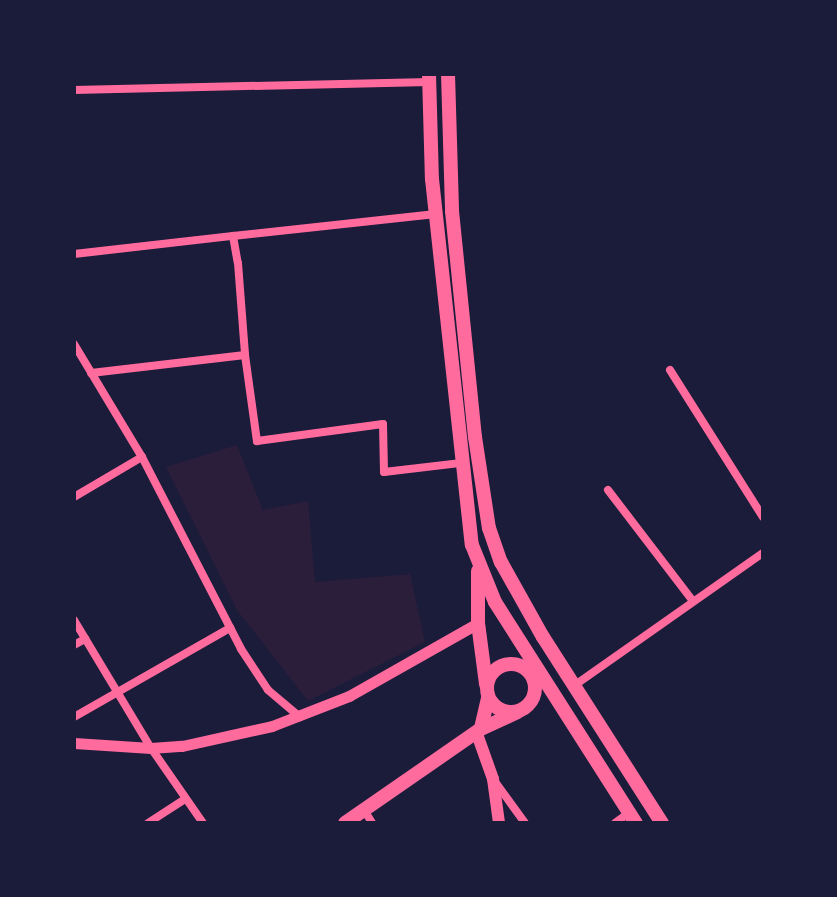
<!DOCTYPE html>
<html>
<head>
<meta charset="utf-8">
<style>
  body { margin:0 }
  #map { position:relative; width:837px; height:897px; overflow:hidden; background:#1b1b3a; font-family:"Fira Sans",sans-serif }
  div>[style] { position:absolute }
  .green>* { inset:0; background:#2a1e3b }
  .minor>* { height:8px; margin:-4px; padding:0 4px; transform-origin:4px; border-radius:4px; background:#ff6b9d }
  .tertiary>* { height:11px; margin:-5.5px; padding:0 5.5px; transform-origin:5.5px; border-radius:5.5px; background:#ff6b9d }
  .secondary>* { height:12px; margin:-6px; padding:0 6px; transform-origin:6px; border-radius:6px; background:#ff6b9d }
  .primary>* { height:14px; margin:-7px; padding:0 7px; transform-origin:7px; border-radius:7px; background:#ff6b9d }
  .primary>.ring { margin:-7px; padding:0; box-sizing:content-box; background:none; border:14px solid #ff6b9d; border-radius:50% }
  span { translate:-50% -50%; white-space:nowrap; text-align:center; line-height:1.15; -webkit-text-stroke:7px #1b1b3a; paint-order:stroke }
  .frame { position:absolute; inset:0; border:76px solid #1b1b3a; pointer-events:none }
</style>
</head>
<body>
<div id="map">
  <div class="green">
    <i style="clip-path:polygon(237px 445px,263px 510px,308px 501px,315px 582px,410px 574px,425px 642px,308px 701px,237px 610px,166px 467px)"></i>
  </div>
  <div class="minor">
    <i style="left:74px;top:90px;width:356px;rotate:-1.3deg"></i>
    <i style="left:233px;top:236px;width:204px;rotate:-6.2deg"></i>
    <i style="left:74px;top:254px;width:160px;rotate:-6.5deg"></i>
    <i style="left:233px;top:236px;width:27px;rotate:80deg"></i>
    <i style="left:238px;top:263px;width:92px;rotate:85.6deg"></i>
    <i style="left:245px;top:355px;width:155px;rotate:173.3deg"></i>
    <i style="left:74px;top:344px;width:132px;rotate:59deg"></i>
    <i style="left:142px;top:457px;width:216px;rotate:62.7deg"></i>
    <i style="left:241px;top:649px;width:49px;rotate:56.6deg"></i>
    <i style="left:268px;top:690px;width:42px;rotate:40.2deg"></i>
    <i style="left:245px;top:355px;width:87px;rotate:82.1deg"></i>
    <i style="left:257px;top:441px;width:127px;rotate:-7.7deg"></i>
    <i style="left:383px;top:424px;width:48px;rotate:88.8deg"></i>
    <i style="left:384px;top:472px;width:78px;rotate:-6.7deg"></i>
    <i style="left:670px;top:370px;width:174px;rotate:57.7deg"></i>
    <i style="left:608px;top:490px;width:138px;rotate:52.6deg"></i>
    <i style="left:74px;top:497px;width:79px;rotate:-30.5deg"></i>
    <i style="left:74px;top:620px;width:149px;rotate:59deg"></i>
    <i style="left:151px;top:748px;width:91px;rotate:55.3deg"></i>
    <i style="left:74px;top:645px;width:13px;rotate:-29deg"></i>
    <i style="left:575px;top:685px;width:230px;rotate:-35.1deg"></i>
    <i style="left:74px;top:717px;width:180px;rotate:-29.7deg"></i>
    <i style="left:496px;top:783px;width:49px;rotate:54.1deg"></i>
    <i style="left:364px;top:810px;width:15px;rotate:58deg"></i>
    <i style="left:148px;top:823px;width:44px;rotate:-33deg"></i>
    <i style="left:615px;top:823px;width:17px;rotate:-36deg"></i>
  </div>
  <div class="tertiary">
    <i style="left:74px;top:743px;width:77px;rotate:3.7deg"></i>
    <i style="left:151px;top:748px;width:31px;rotate:-4deg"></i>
    <i style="left:182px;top:746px;width:92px;rotate:-12.5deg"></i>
    <i style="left:272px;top:726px;width:83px;rotate:-21.3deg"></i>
    <i style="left:349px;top:696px;width:148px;rotate:-29.5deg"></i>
  </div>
  <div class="secondary">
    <i style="left:477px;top:734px;width:48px;rotate:70.4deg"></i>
    <i style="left:493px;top:779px;width:44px;rotate:82.2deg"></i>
  </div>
  <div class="primary">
    <i style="left:429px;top:74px;width:105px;rotate:88.4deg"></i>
    <i style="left:432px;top:179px;width:368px;rotate:83.8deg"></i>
    <i style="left:472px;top:545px;width:61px;rotate:68deg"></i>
    <i style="left:495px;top:602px;width:262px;rotate:57.5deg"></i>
    <i style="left:448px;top:74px;width:137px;rotate:88.3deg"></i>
    <i style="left:452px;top:211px;width:227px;rotate:84.2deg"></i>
    <i style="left:475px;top:437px;width:92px;rotate:81.3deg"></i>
    <i style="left:489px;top:528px;width:36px;rotate:71deg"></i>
    <i style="left:501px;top:562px;width:86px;rotate:60.8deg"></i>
    <i style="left:543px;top:637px;width:221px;rotate:57.4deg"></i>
    <i style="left:478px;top:571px;width:52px;rotate:90deg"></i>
    <i style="left:478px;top:623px;width:62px;rotate:82.5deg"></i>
    <i class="ring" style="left:487px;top:664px;width:34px;height:34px"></i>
    <i style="left:488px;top:698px;width:32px;rotate:103deg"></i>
    <i style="left:481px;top:729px;width:40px;rotate:-25deg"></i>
    <i style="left:345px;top:823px;width:165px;rotate:-34.7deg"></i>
  </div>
  <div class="frame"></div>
</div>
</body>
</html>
